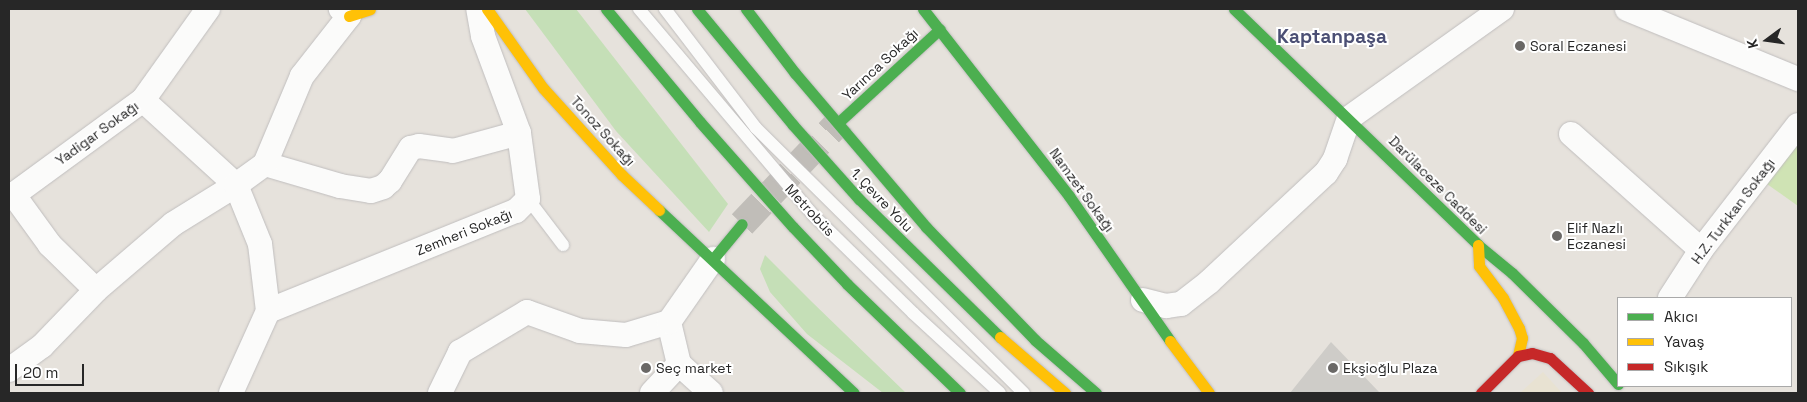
<!DOCTYPE html>
<html>
<head>
<meta charset="utf-8">
<style>
  body { margin:0 }
  #map { position:relative; width:1807px; height:402px; overflow:hidden; background:#e6e2dc; font-family:"Space Grotesk",sans-serif }
  div>[style] { position:absolute }
  .education>* { inset:0; background:#e8e2d2 }
  .green>* { inset:0; background:#c5dfb7 }
  .pitch>* { inset:0; background:#cfe3b4 }
  .building>* { inset:0; background:#ceccc8 }
  .secondary-tunnel>* { height:28px; margin-top:-14px; transform-origin:0; background:repeating-linear-gradient(90deg,#c0bdb8 0 28px,transparent 0 42px) }
  .roads { filter:drop-shadow(0 0 1px #c0bebe) drop-shadow(0 0 1px #c0bebe) }
  .lane>* { height:12px; margin:-6px; padding:0 6px; transform-origin:6px; border-radius:6px; background:#fbfbfa }
  .street>* { height:24px; margin:-12px; padding:0 12px; transform-origin:12px; border-radius:12px; background:#fbfbfa }
  .fast>* { height:11px; margin:-5.5px; padding:0 5.5px; transform-origin:5.5px; border-radius:5.5px; background:#4caf50 }
  .slow>* { height:11px; margin:-5.5px; padding:0 5.5px; transform-origin:5.5px; border-radius:5.5px; background:#ffc107 }
  .jam>* { height:11px; margin:-5.5px; padding:0 5.5px; transform-origin:5.5px; border-radius:5.5px; background:#c62828 }
  .dots>* { width:14px; height:14px; translate:-50% -50%; box-sizing:border-box; border:2px solid #fff; border-radius:50% }
  span { translate:-50% -50%; white-space:nowrap; text-align:center; line-height:1.15; -webkit-text-stroke:4px #fff; paint-order:stroke }
  .poi-label { font-size:14px; color:#272727 }
  .left { translate:0 -50%; text-align:left }
  .street-label { font-size:14px; color:#272727 }
  .district-label { font-size:19px; color:#4b4f74; font-weight:700 }
  .frame { position:absolute; inset:0; border:10px solid #272727; pointer-events:none }
  .legend { position:absolute; left:1617px; top:297px; width:175px; height:90px; box-sizing:border-box; background:#fff; border:1px solid #a9a9a9; margin:0; padding:6px 9px; list-style:none; font-size:15px; color:#272727 }
  .legend li { display:flex; align-items:center; gap:10px; height:25px }
  .legend b { width:25px; border:1px solid #a9a9a9 }
  .north { position:absolute; left:1742px; top:15px; width:50px; height:50px; -webkit-text-stroke:4px #fff; paint-order:stroke; rotate:256deg; font-size:14px; font-weight:700; line-height:20px; text-align:center; color:#272727 }
  .north::after { content:''; display:block; margin:auto; width:18px; height:22px; background:#272727; clip-path:polygon(50% 0,100% 100%,50% 72%,0 100%) }
  .scale { position:absolute; left:15px; top:364px; width:69px; height:22px; box-sizing:border-box; border:2px solid #272727; border-top:0; padding-left:6px; font-size:15px; line-height:18px; white-space:nowrap; color:#272727; -webkit-text-stroke:4px #fff; paint-order:stroke }
</style>
</head>
<body>
<div id="map">
  <div class="education">
    <i style="clip-path:polygon(1543px 372px,1562px 393px,1520px 393px)"></i>
  </div>
  <div class="green">
    <i style="clip-path:polygon(525px 9px,576px 9px,728px 204px,709px 232px,616px 131px)"></i>
    <i style="clip-path:polygon(765px 255px,812px 302px,906px 393px,883px 393px,807px 334px,770px 292px,760px 269px)"></i>
  </div>
  <div class="pitch">
    <i style="clip-path:polygon(1798px 141px,1798px 206px,1767px 184px)"></i>
  </div>
  <div class="building">
    <i style="clip-path:polygon(1331px 342px,1380px 393px,1290px 393px)"></i>
  </div>
  <div class="secondary-tunnel">
    <i style="left:742px;top:224px;width:144px;rotate:-46.4deg"></i>
  </div>
  <div class="roads">
    <div class="lane">
      <i style="left:639px;top:9px;width:270px;rotate:49.8deg"></i>
      <i style="left:813px;top:215px;width:140px;rotate:44.4deg"></i>
      <i style="left:913px;top:313px;width:118px;rotate:42.6deg"></i>
      <i style="left:665px;top:9px;width:150px;rotate:52.6deg"></i>
      <i style="left:756px;top:128px;width:377px;rotate:44.7deg"></i>
      <i style="left:528px;top:199px;width:58px;rotate:52.7deg"></i>
    </div>
    <div class="street">
      <i style="left:1627px;top:9px;width:185px;rotate:22.3deg"></i>
      <i style="left:1571px;top:134px;width:174px;rotate:41.7deg"></i>
      <i style="left:265px;top:164px;width:78px;rotate:16.3deg"></i>
      <i style="left:340px;top:186px;width:31px;rotate:9deg"></i>
      <i style="left:371px;top:191px;width:13px;rotate:-18deg"></i>
      <i style="left:383px;top:187px;width:9px;rotate:-41deg"></i>
      <i style="left:390px;top:181px;width:39px;rotate:-58deg"></i>
      <i style="left:411px;top:148px;width:8px;rotate:-14deg"></i>
      <i style="left:419px;top:146px;width:34px;rotate:8deg"></i>
      <i style="left:453px;top:151px;width:68px;rotate:-15.3deg"></i>
      <i style="left:13px;top:194px;width:63px;rotate:54deg"></i>
      <i style="left:50px;top:245px;width:64px;rotate:44.4deg"></i>
      <i style="left:9px;top:198px;width:166px;rotate:-36.2deg"></i>
      <i style="left:143px;top:100px;width:112px;rotate:-54.5deg"></i>
      <i style="left:1670px;top:298px;width:57px;rotate:-57.1deg"></i>
      <i style="left:1701px;top:250px;width:158px;rotate:-52.2deg"></i>
      <i style="left:1143px;top:300px;width:24px;rotate:15deg"></i>
      <i style="left:1166px;top:306px;width:15px;rotate:-8deg"></i>
      <i style="left:1181px;top:304px;width:36px;rotate:-38deg"></i>
      <i style="left:1209px;top:282px;width:160px;rotate:-43deg"></i>
      <i style="left:1326px;top:173px;width:17px;rotate:-57deg"></i>
      <i style="left:1335px;top:159px;width:43px;rotate:-71.1deg"></i>
      <i style="left:1349px;top:118px;width:188px;rotate:-35.5deg"></i>
      <i style="left:268px;top:311px;width:267px;rotate:-22deg"></i>
      <i style="left:516px;top:211px;width:17px;rotate:-45deg"></i>
      <i style="left:528px;top:199px;width:67px;rotate:-97.8deg"></i>
      <i style="left:519px;top:133px;width:103px;rotate:-110.4deg"></i>
      <i style="left:483px;top:36px;width:27px;rotate:-100deg"></i>
      <i style="left:679px;top:364px;width:43px;rotate:42.2deg"></i>
      <i style="left:9px;top:370px;width:41px;rotate:-36deg"></i>
      <i style="left:42px;top:346px;width:78px;rotate:-46deg"></i>
      <i style="left:96px;top:290px;width:101px;rotate:-40.6deg"></i>
      <i style="left:173px;top:224px;width:74px;rotate:-31.8deg"></i>
      <i style="left:236px;top:185px;width:126px;rotate:-137.6deg"></i>
      <i style="left:231px;top:393px;width:90px;rotate:-65.7deg"></i>
      <i style="left:268px;top:311px;width:67px;rotate:-96.8deg"></i>
      <i style="left:260px;top:244px;width:64px;rotate:-112.1deg"></i>
      <i style="left:236px;top:185px;width:36px;rotate:-36deg"></i>
      <i style="left:265px;top:164px;width:95px;rotate:-67.2deg"></i>
      <i style="left:302px;top:76px;width:76px;rotate:-51.9deg"></i>
      <i style="left:349px;top:16px;width:11px;rotate:-139deg"></i>
      <i style="left:440px;top:393px;width:46px;rotate:-64deg"></i>
      <i style="left:460px;top:352px;width:78px;rotate:-30.8deg"></i>
      <i style="left:527px;top:312px;width:56px;rotate:19.7deg"></i>
      <i style="left:580px;top:331px;width:46px;rotate:5deg"></i>
      <i style="left:626px;top:335px;width:45px;rotate:-16.8deg"></i>
      <i style="left:652px;top:393px;width:40px;rotate:-47deg"></i>
      <i style="left:679px;top:364px;width:43px;rotate:-103.4deg"></i>
      <i style="left:669px;top:322px;width:77px;rotate:-55.1deg"></i>
    </div>
    <div class="fast">
      <i style="left:606px;top:9px;width:147px;rotate:50.2deg"></i>
      <i style="left:700px;top:122px;width:140px;rotate:48.5deg"></i>
      <i style="left:793px;top:227px;width:79px;rotate:46.5deg"></i>
      <i style="left:847px;top:284px;width:157px;rotate:44deg"></i>
      <i style="left:697px;top:9px;width:151px;rotate:50.4deg"></i>
      <i style="left:793px;top:125px;width:99px;rotate:48.3deg"></i>
      <i style="left:859px;top:199px;width:197px;rotate:44.4deg"></i>
      <i style="left:746px;top:9px;width:81px;rotate:52.6deg"></i>
      <i style="left:795px;top:73px;width:202px;rotate:49.6deg"></i>
      <i style="left:926px;top:227px;width:157px;rotate:46deg"></i>
      <i style="left:1035px;top:340px;width:81px;rotate:41deg"></i>
      <i style="left:923px;top:9px;width:237px;rotate:52deg"></i>
      <i style="left:1069px;top:196px;width:177px;rotate:55.1deg"></i>
      <i style="left:1234px;top:9px;width:339px;rotate:44deg"></i>
      <i style="left:1478px;top:245px;width:44px;rotate:39.5deg"></i>
      <i style="left:1512px;top:273px;width:100px;rotate:44.6deg"></i>
      <i style="left:1583px;top:343px;width:54px;rotate:49.5deg"></i>
      <i style="left:841px;top:120px;width:134px;rotate:-42.6deg"></i>
      <i style="left:659px;top:210px;width:267px;rotate:43.2deg"></i>
      <i style="left:713px;top:259px;width:45px;rotate:-50.4deg"></i>
    </div>
    <div class="slow">
      <i style="left:487px;top:9px;width:97px;rotate:54.7deg"></i>
      <i style="left:543px;top:88px;width:118px;rotate:47.8deg"></i>
      <i style="left:622px;top:175px;width:51px;rotate:43.4deg"></i>
      <i style="left:349px;top:16px;width:22px;rotate:-18deg"></i>
      <i style="left:1478px;top:245px;width:21px;rotate:87deg"></i>
      <i style="left:1479px;top:266px;width:40px;rotate:53deg"></i>
      <i style="left:1503px;top:298px;width:34px;rotate:62deg"></i>
      <i style="left:1519px;top:328px;width:10px;rotate:73deg"></i>
      <i style="left:1522px;top:338px;width:18px;rotate:103deg"></i>
      <i style="left:1000px;top:337px;width:86px;rotate:40.7deg"></i>
      <i style="left:1170px;top:341px;width:65px;rotate:53.1deg"></i>
    </div>
    <div class="jam">
      <i style="left:1481px;top:393px;width:52px;rotate:-45deg"></i>
      <i style="left:1518px;top:356px;width:14px;rotate:-12deg"></i>
      <i style="left:1532px;top:353px;width:19px;rotate:16deg"></i>
      <i style="left:1550px;top:358px;width:52px;rotate:42.6deg"></i>
    </div>
  </div>
  <div class="dots">
    <i style="left:1520px;top:46px;background:#6a6866"></i>
    <i style="left:1557px;top:236px;background:#6a6866"></i>
    <i style="left:646px;top:368px;background:#6a6866"></i>
    <i style="left:1333px;top:368px;background:#6a6866"></i>
  </div>
  <div class="poi-label">
    <span class="left" style="left:1530px;top:46px">Soral Eczanesi</span>
    <span class="left" style="left:1567px;top:236px">Elif Nazlı<br>Eczanesi</span>
    <span class="left" style="left:656px;top:368px">Seç market</span>
    <span class="left" style="left:1343px;top:368px">Ekşioğlu Plaza</span>
  </div>
  <div class="street-label">
    <span style="left:880px;top:64px;rotate:-43deg">Yarınca Sokağı</span>
    <span style="left:603px;top:131px;rotate:48deg">Tonoz Sokağı</span>
    <span style="left:97px;top:133px;rotate:-36deg">Yadigar Sokağı</span>
    <span style="left:1438px;top:185px;rotate:45deg">Darülaceze Caddesi</span>
    <span style="left:1082px;top:190px;rotate:54deg">Namzet Sokağı</span>
    <span style="left:882px;top:200px;rotate:46deg">1. Çevre Yolu</span>
    <span style="left:810px;top:210px;rotate:47deg">Metrobüs</span>
    <span style="left:1733px;top:211px;rotate:-53deg">H.Z. Turkkan Sokağı</span>
    <span style="left:464px;top:232px;rotate:-22deg">Zemheri Sokağı</span>
  </div>
  <div class="district-label">
    <span style="left:1332px;top:37px">Kaptanpaşa</span>
  </div>
  <div class="frame"></div>
  <ul class="legend">
  <li><b style="height:6px;background:#4caf50"></b>Akıcı</li>
  <li><b style="height:6px;background:#ffc107"></b>Yavaş</li>
  <li><b style="height:6px;background:#c62828"></b>Sıkışık</li>
  </ul>
  <div class="north">K</div>
  <div class="scale">20 m</div>
</div>
</body>
</html>
